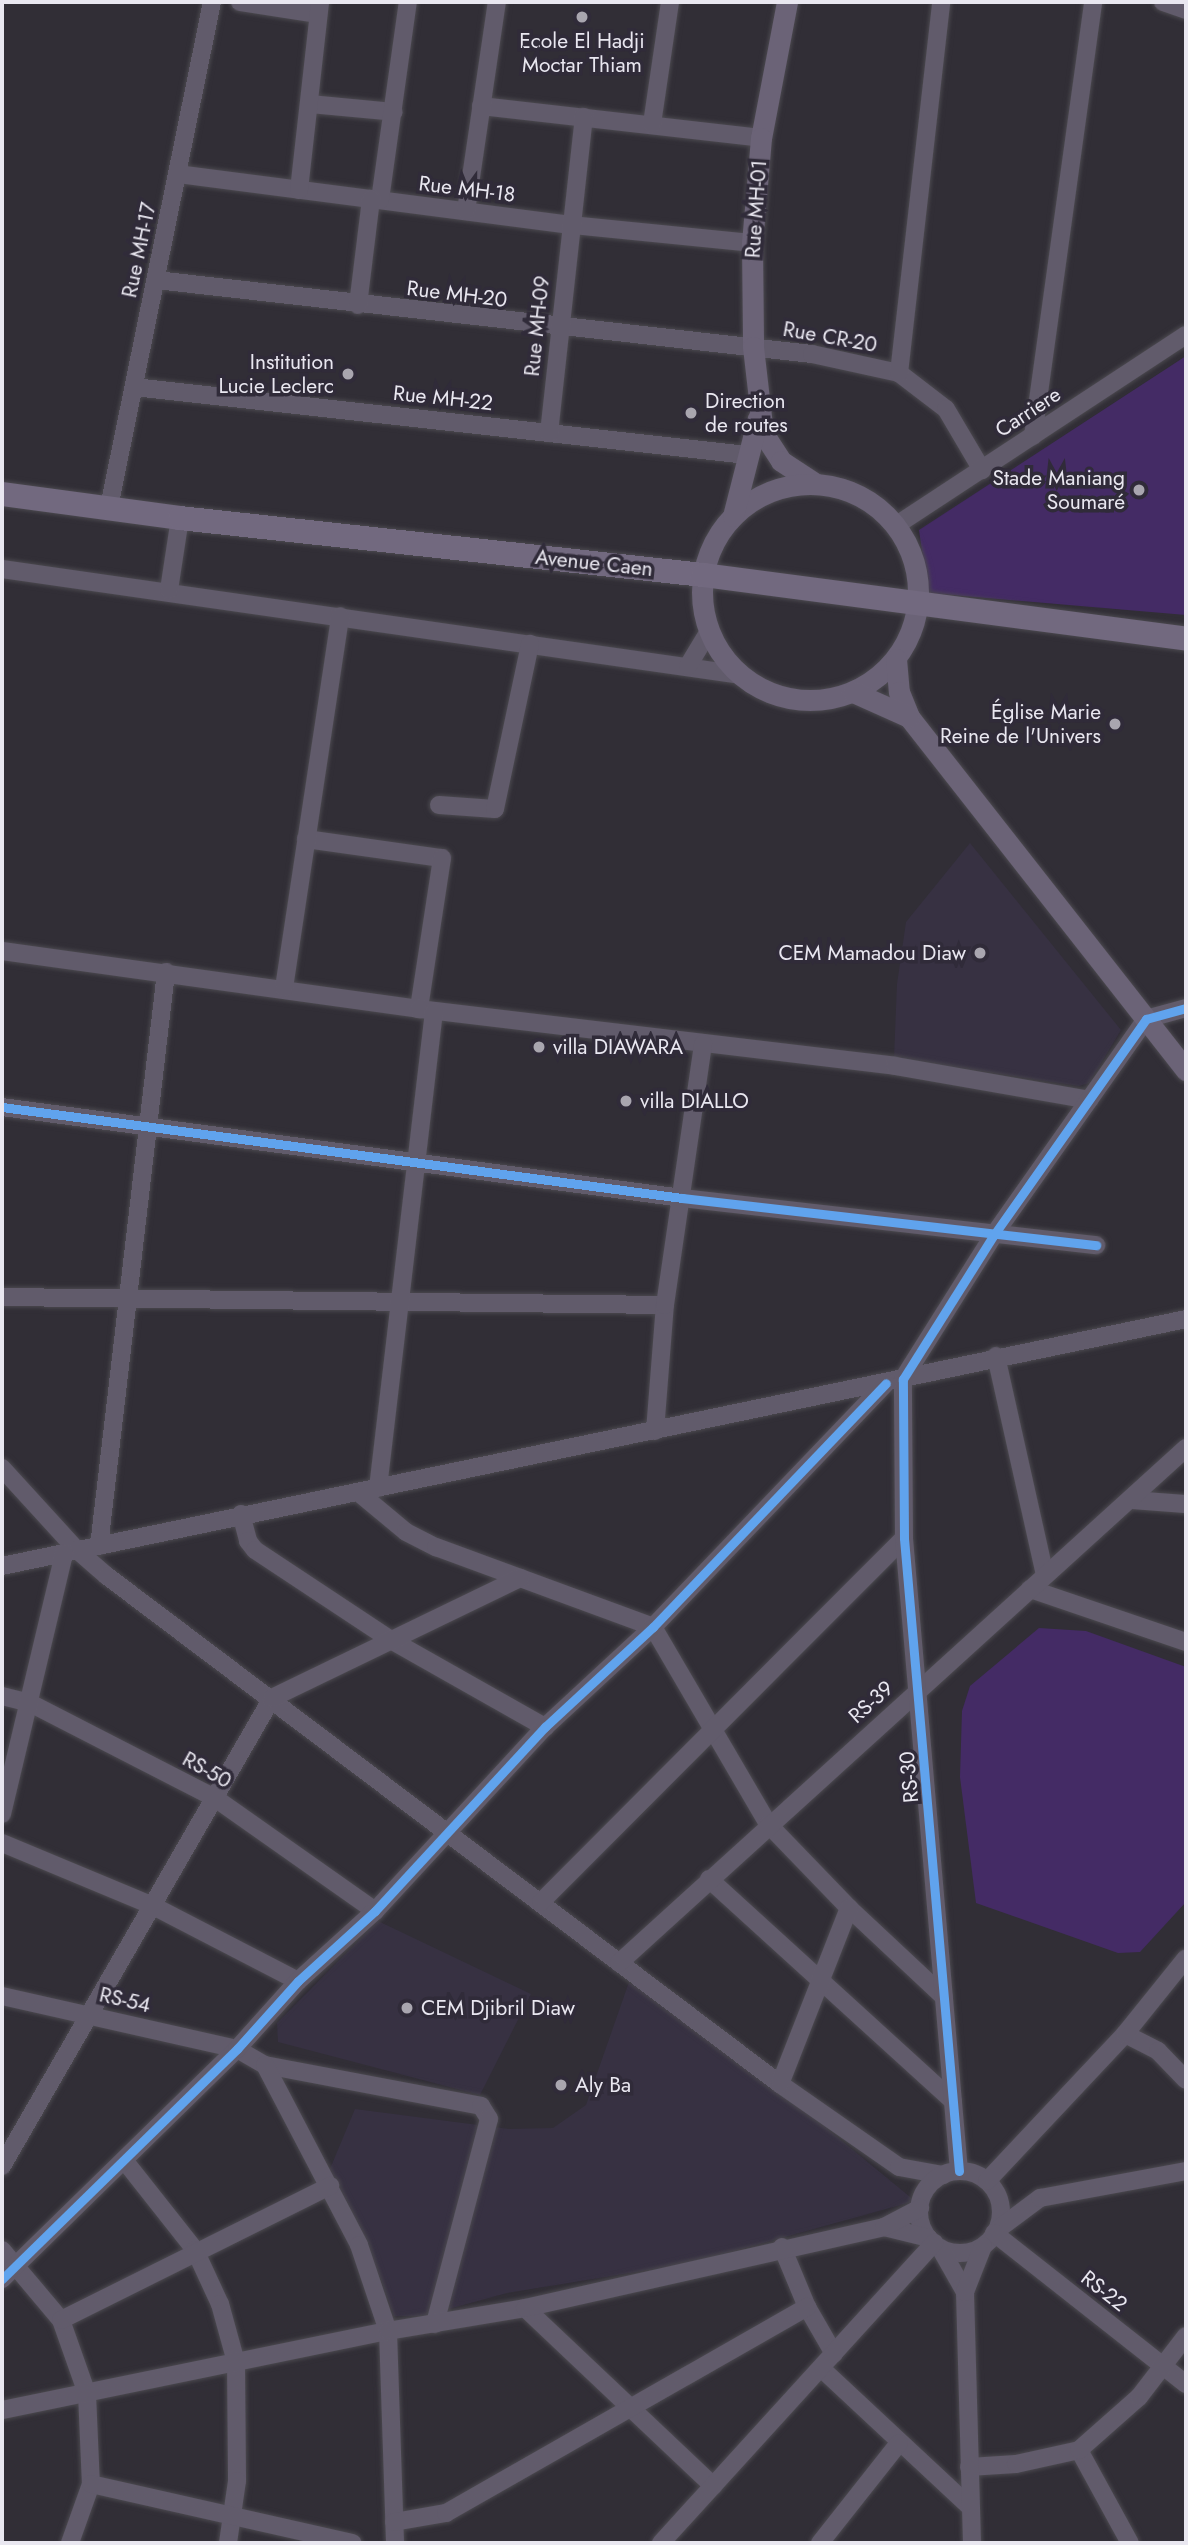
<!DOCTYPE html>
<html>
<head>
<meta charset="utf-8">
<style>
  body { margin:0 }
  #map { position:relative; width:1188px; height:2545px; overflow:hidden; background:#312e36; font-family:Jost,sans-serif }
  div>[style] { position:absolute }
  .built>* { inset:0; background:#373142 }
  .green>* { inset:0; background:#442b65 }
  .roads { filter:drop-shadow(0 0 2px #4b494f) drop-shadow(0 0 2px #4b494f) }
  .minor>* { height:18px; margin:-9px; padding:0 9px; transform-origin:9px; border-radius:9px; background:#615b6b }
  .minor>.ring { margin:-9px; padding:0; box-sizing:content-box; background:none; border:18px solid #615b6b; border-radius:50% }
  .major>* { height:21px; margin:-10.5px; padding:0 10.5px; transform-origin:10.5px; border-radius:10.5px; background:#6b6377 }
  .major>.ring { margin:-10.5px; padding:0; box-sizing:content-box; background:none; border:21px solid #6b6377; border-radius:50% }
  .highway>* { height:24px; margin:-12px; padding:0 12px; transform-origin:12px; border-radius:12px; background:#72697f }
  .cycleway>* { height:9px; margin:-4.5px; padding:0 4.5px; transform-origin:4.5px; border-radius:4.5px; background:#60a3ed }
  .dots>* { width:19px; height:19px; translate:-50% -50%; box-sizing:border-box; border:4px solid #302b39; border-radius:50% }
  span { translate:-50% -50%; white-space:nowrap; text-align:center; line-height:1.15; -webkit-text-stroke:7px #302b39; paint-order:stroke }
  .poi-label { font-size:21px; color:#e9e7f0 }
  .right { translate:-100% -50%; text-align:right }
  .left { translate:0 -50%; text-align:left }
  .street-label { font-size:21px; color:#e9e7f0 }
  .frame { position:absolute; inset:0; border:4px solid #e9e7f0; pointer-events:none }
</style>
</head>
<body>
<div id="map">
  <div class="built">
    <i style="clip-path:polygon(970px 843px,1121px 1030px,1089px 1083px,1079px 1086px,894px 1058px,897px 984px,906px 922px)"></i>
    <i style="clip-path:polygon(378px 1921px,531px 1994px,480px 2095px,278px 2042px,277px 2023px)"></i>
    <i style="clip-path:polygon(629px 1982px,768px 2080px,915px 2201px,691px 2263px,507px 2293px,423px 2316px,394px 2316px,380px 2277px,327px 2176px,355px 2109px,509px 2129px,553px 2128px,586px 2105px)"></i>
  </div>
  <div class="green">
    <i style="clip-path:polygon(1186px 356px,1186px 615px,928px 593px,919px 530px)"></i>
    <i style="clip-path:polygon(1039px 1628px,1086px 1631px,1186px 1667px,1186px 1902px,1140px 1952px,1118px 1953px,976px 1903px,960px 1777px,962px 1711px,970px 1686px)"></i>
  </div>
  <div class="roads">
    <div class="minor">
      <i style="left:240px;top:2px;width:78px;rotate:8.9deg"></i>
      <i style="left:1163px;top:2px;width:24px;rotate:19deg"></i>
      <i style="left:310px;top:104px;width:84px;rotate:5.4deg"></i>
      <i style="left:481px;top:106px;width:282px;rotate:6.5deg"></i>
      <i style="left:652px;top:124px;width:123px;rotate:-81.6deg"></i>
      <i style="left:178px;top:174px;width:397px;rotate:7.4deg"></i>
      <i style="left:572px;top:225px;width:181px;rotate:5.7deg"></i>
      <i style="left:299px;top:190px;width:189px;rotate:-83.6deg"></i>
      <i style="left:380px;top:200px;width:200px;rotate:-82deg"></i>
      <i style="left:466px;top:211px;width:211px;rotate:-81.6deg"></i>
      <i style="left:156px;top:280px;width:660px;rotate:6.44deg"></i>
      <i style="left:812px;top:354px;width:89px;rotate:12.3deg"></i>
      <i style="left:899px;top:373px;width:59px;rotate:37.5deg"></i>
      <i style="left:946px;top:409px;width:71px;rotate:59.5deg"></i>
      <i style="left:358px;top:305px;width:107px;rotate:-83deg"></i>
      <i style="left:899px;top:373px;width:373px;rotate:-83.5deg"></i>
      <i style="left:134px;top:387px;width:617px;rotate:6.33deg"></i>
      <i style="left:549px;top:433px;width:318px;rotate:-83.7deg"></i>
      <i style="left:1033px;top:436px;width:438px;rotate:-82.1deg"></i>
      <i style="left:109px;top:507px;width:515px;rotate:-78.47deg"></i>
      <i style="left:895px;top:526px;width:348px;rotate:-33.3deg"></i>
      <i style="left:2px;top:569px;width:747px;rotate:8.16deg"></i>
      <i style="left:169px;top:590px;width:73px;rotate:-81.3deg"></i>
      <i style="left:688px;top:666px;width:41px;rotate:-59deg"></i>
      <i style="left:439px;top:805px;width:56px;rotate:4.1deg"></i>
      <i style="left:495px;top:809px;width:169px;rotate:-78deg"></i>
      <i style="left:306px;top:839px;width:137px;rotate:8deg"></i>
      <i style="left:442px;top:858px;width:153px;rotate:98.7deg"></i>
      <i style="left:2px;top:951px;width:421px;rotate:7.9deg"></i>
      <i style="left:419px;top:1009px;width:479px;rotate:6.8deg"></i>
      <i style="left:895px;top:1066px;width:197px;rotate:9.9deg"></i>
      <i style="left:284px;top:988px;width:376px;rotate:-81.4deg"></i>
      <i style="left:2px;top:1107px;width:686px;rotate:7.62deg"></i>
      <i style="left:682px;top:1198px;width:417px;rotate:6.5deg"></i>
      <i style="left:2px;top:1297px;width:663px;rotate:0.69deg"></i>
      <i style="left:996px;top:1356px;width:224px;rotate:77.4deg"></i>
      <i style="left:655px;top:1431px;width:126px;rotate:-85.5deg"></i>
      <i style="left:665px;top:1305px;width:264px;rotate:-81.7deg"></i>
      <i style="left:2px;top:1468px;width:111px;rotate:47.6deg"></i>
      <i style="left:77px;top:1550px;width:40px;rotate:41deg"></i>
      <i style="left:107px;top:1576px;width:843px;rotate:37.05deg"></i>
      <i style="left:780px;top:2084px;width:145px;rotate:34.9deg"></i>
      <i style="left:899px;top:2167px;width:45px;rotate:10.3deg"></i>
      <i style="left:378px;top:1488px;width:480px;rotate:-83.3deg"></i>
      <i style="left:358px;top:1492px;width:62px;rotate:39.8deg"></i>
      <i style="left:406px;top:1532px;width:34px;rotate:27deg"></i>
      <i style="left:436px;top:1547px;width:231px;rotate:20.2deg"></i>
      <i style="left:653px;top:1627px;width:228px;rotate:59.7deg"></i>
      <i style="left:768px;top:1824px;width:117px;rotate:46deg"></i>
      <i style="left:849px;top:1908px;width:130px;rotate:43.1deg"></i>
      <i style="left:1131px;top:1500px;width:55px;rotate:4.2deg"></i>
      <i style="left:241px;top:1514px;width:28px;rotate:75deg"></i>
      <i style="left:248px;top:1541px;width:11px;rotate:52deg"></i>
      <i style="left:255px;top:1550px;width:163px;rotate:33.5deg"></i>
      <i style="left:391px;top:1640px;width:177px;rotate:29.5deg"></i>
      <i style="left:99px;top:1546px;width:578px;rotate:-83.34deg"></i>
      <i style="left:2px;top:1566px;width:1209px;rotate:-11.78deg"></i>
      <i style="left:1030px;top:1589px;width:165px;rotate:18.8deg"></i>
      <i style="left:2px;top:1696px;width:29px;rotate:14deg"></i>
      <i style="left:30px;top:1703px;width:208px;rotate:27.2deg"></i>
      <i style="left:215px;top:1798px;width:196px;rotate:35.2deg"></i>
      <i style="left:2px;top:1814px;width:268px;rotate:-76.6deg"></i>
      <i style="left:2px;top:1843px;width:164px;rotate:22.6deg"></i>
      <i style="left:153px;top:1906px;width:163px;rotate:27.3deg"></i>
      <i style="left:709px;top:1879px;width:330px;rotate:42.3deg"></i>
      <i style="left:541px;top:1902px;width:514px;rotate:-45.08deg"></i>
      <i style="left:619px;top:1963px;width:766px;rotate:-42.25deg"></i>
      <i style="left:2px;top:1996px;width:241px;rotate:12.7deg"></i>
      <i style="left:237px;top:2049px;width:32px;rotate:30deg"></i>
      <i style="left:265px;top:2065px;width:220px;rotate:10.7deg"></i>
      <i style="left:481px;top:2106px;width:15px;rotate:58deg"></i>
      <i style="left:489px;top:2119px;width:212px;rotate:104.8deg"></i>
      <i style="left:1125px;top:2034px;width:37px;rotate:27deg"></i>
      <i style="left:1158px;top:2051px;width:40px;rotate:46deg"></i>
      <i style="left:265px;top:2065px;width:203px;rotate:62.4deg"></i>
      <i style="left:359px;top:2245px;width:91px;rotate:71.4deg"></i>
      <i style="left:388px;top:2331px;width:212px;rotate:88.1deg"></i>
      <i style="left:780px;top:2084px;width:189px;rotate:-68.6deg"></i>
      <i style="left:124px;top:2160px;width:115px;rotate:51.7deg"></i>
      <i style="left:195px;top:2250px;width:60px;rotate:65.2deg"></i>
      <i style="left:220px;top:2304px;width:60px;rotate:74.6deg"></i>
      <i style="left:236px;top:2362px;width:119px;rotate:89.5deg"></i>
      <i style="left:237px;top:2481px;width:63px;rotate:98.3deg"></i>
      <i style="left:2px;top:2166px;width:540px;rotate:-60.02deg"></i>
      <i style="left:272px;top:1698px;width:276px;rotate:-25.8deg"></i>
      <i style="left:959px;top:2171px;width:635px;rotate:-94.97deg"></i>
      <i style="left:904px;top:1538px;width:159px;rotate:-90.4deg"></i>
      <i style="left:903px;top:1379px;width:169px;rotate:-57.8deg"></i>
      <i style="left:993px;top:1236px;width:266px;rotate:-54.8deg"></i>
      <i style="left:1146px;top:1019px;width:41px;rotate:-15.4deg"></i>
      <i class="ring" style="left:919px;top:2171px;width:64px;height:64px"></i>
      <i style="left:987px;top:2181px;width:202px;rotate:-46.8deg"></i>
      <i style="left:1125px;top:2034px;width:97px;rotate:-51.2deg"></i>
      <i style="left:884px;top:2227px;width:46px;rotate:13.7deg"></i>
      <i style="left:997px;top:2230px;width:54px;rotate:-36.7deg"></i>
      <i style="left:1040px;top:2198px;width:148px;rotate:-10.5deg"></i>
      <i style="left:994px;top:2233px;width:244px;rotate:38.2deg"></i>
      <i style="left:782px;top:2247px;width:65px;rotate:67.4deg"></i>
      <i style="left:807px;top:2307px;width:54px;rotate:60.1deg"></i>
      <i style="left:940px;top:2248px;width:51px;rotate:60.4deg"></i>
      <i style="left:2px;top:2250px;width:92px;rotate:49.9deg"></i>
      <i style="left:61px;top:2320px;width:78px;rotate:70.6deg"></i>
      <i style="left:87px;top:2394px;width:90px;rotate:87.5deg"></i>
      <i style="left:91px;top:2484px;width:63px;rotate:109.6deg"></i>
      <i style="left:2px;top:2279px;width:329px;rotate:-44.4deg"></i>
      <i style="left:237px;top:2049px;width:91px;rotate:-48.1deg"></i>
      <i style="left:298px;top:1981px;width:104px;rotate:-42.3deg"></i>
      <i style="left:375px;top:1911px;width:251px;rotate:-47.3deg"></i>
      <i style="left:545px;top:1727px;width:147px;rotate:-42.8deg"></i>
      <i style="left:653px;top:1627px;width:337px;rotate:-46.3deg"></i>
      <i style="left:525px;top:2308px;width:259px;rotate:43.4deg"></i>
      <i style="left:61px;top:2320px;width:301px;rotate:-26.5deg"></i>
      <i style="left:822px;top:2369px;width:202px;rotate:43deg"></i>
      <i style="left:2px;top:2410px;width:394px;rotate:-11.6deg"></i>
      <i style="left:388px;top:2331px;width:139px;rotate:-9.5deg"></i>
      <i style="left:525px;top:2308px;width:368px;rotate:-12.7deg"></i>
      <i style="left:884px;top:2227px;width:41px;rotate:-27.8deg"></i>
      <i style="left:1079px;top:2450px;width:106px;rotate:61.3deg"></i>
      <i style="left:969px;top:2467px;width:47px;rotate:-3.7deg"></i>
      <i style="left:1016px;top:2464px;width:65px;rotate:-12.5deg"></i>
      <i style="left:1079px;top:2450px;width:80px;rotate:-41.5deg"></i>
      <i style="left:1139px;top:2397px;width:77px;rotate:-52.4deg"></i>
      <i style="left:91px;top:2484px;width:268px;rotate:12.7deg"></i>
      <i style="left:394px;top:2522px;width:53px;rotate:-9.8deg"></i>
      <i style="left:446px;top:2513px;width:416px;rotate:-29.7deg"></i>
      <i style="left:661px;top:2543px;width:406px;rotate:-47.7deg"></i>
      <i style="left:820px;top:2543px;width:127px;rotate:-51.7deg"></i>
      <i style="left:972px;top:2543px;width:251px;rotate:-91.6deg"></i>
      <i style="left:965px;top:2292px;width:49px;rotate:-68.6deg"></i>
    </div>
    <div class="major">
      <i style="left:787px;top:2px;width:138px;rotate:100.8deg"></i>
      <i style="left:761px;top:138px;width:105px;rotate:94.9deg"></i>
      <i style="left:752px;top:243px;width:104px;rotate:89.4deg"></i>
      <i style="left:753px;top:347px;width:87px;rotate:83.4deg"></i>
      <i style="left:763px;top:433px;width:33px;rotate:57deg"></i>
      <i style="left:781px;top:461px;width:42px;rotate:33.3deg"></i>
      <i class="ring" style="left:702px;top:484px;width:195px;height:195px"></i>
      <i style="left:733px;top:516px;width:101px;rotate:-75.7deg"></i>
      <i style="left:896px;top:659px;width:33px;rotate:85deg"></i>
      <i style="left:899px;top:692px;width:27px;rotate:68deg"></i>
      <i style="left:909px;top:717px;width:449px;rotate:51.9deg"></i>
      <i style="left:853px;top:692px;width:61px;rotate:24.1deg"></i>
    </div>
    <div class="highway">
      <i style="left:2px;top:494px;width:180px;rotate:7.7deg"></i>
      <i style="left:180px;top:518px;width:526px;rotate:6.22deg"></i>
      <i style="left:703px;top:575px;width:487px;rotate:7.5deg"></i>
    </div>
  </div>
  <div class="cycleway">
    <i style="left:2px;top:1107px;width:686px;rotate:7.62deg"></i>
    <i style="left:682px;top:1198px;width:417px;rotate:6.5deg"></i>
    <i style="left:959px;top:2171px;width:635px;rotate:-94.97deg"></i>
    <i style="left:904px;top:1538px;width:159px;rotate:-90.4deg"></i>
    <i style="left:903px;top:1379px;width:169px;rotate:-57.8deg"></i>
    <i style="left:993px;top:1236px;width:266px;rotate:-54.8deg"></i>
    <i style="left:1146px;top:1019px;width:41px;rotate:-15.4deg"></i>
    <i style="left:2px;top:2279px;width:329px;rotate:-44.4deg"></i>
    <i style="left:237px;top:2049px;width:91px;rotate:-48.1deg"></i>
    <i style="left:298px;top:1981px;width:104px;rotate:-42.3deg"></i>
    <i style="left:375px;top:1911px;width:251px;rotate:-47.3deg"></i>
    <i style="left:545px;top:1727px;width:147px;rotate:-42.8deg"></i>
    <i style="left:653px;top:1627px;width:337px;rotate:-46.3deg"></i>
  </div>
  <div class="dots">
    <i style="left:582px;top:17px;background:#a9a6af"></i>
    <i style="left:348px;top:374px;background:#a9a6af"></i>
    <i style="left:691px;top:413px;background:#a9a6af"></i>
    <i style="left:1139px;top:490px;background:#a9a6af"></i>
    <i style="left:1115px;top:724px;background:#a9a6af"></i>
    <i style="left:980px;top:953px;background:#a9a6af"></i>
    <i style="left:539px;top:1047px;background:#a9a6af"></i>
    <i style="left:626px;top:1101px;background:#a9a6af"></i>
    <i style="left:407px;top:2008px;background:#a9a6af"></i>
    <i style="left:561px;top:2085px;background:#a9a6af"></i>
  </div>
  <div class="poi-label">
    <span style="left:582px;top:53px">Ecole El Hadji<br>Moctar Thiam</span>
    <span class="right" style="left:334px;top:374px">Institution<br>Lucie Leclerc</span>
    <span class="left" style="left:705px;top:413px">Direction<br>de routes</span>
    <span class="right" style="left:1125px;top:490px">Stade Maniang<br>Soumaré</span>
    <span class="right" style="left:1101px;top:724px">Église Marie<br>Reine de l'Univers</span>
    <span class="right" style="left:966px;top:953px">CEM Mamadou Diaw</span>
    <span class="left" style="left:553px;top:1047px">villa DIAWARA</span>
    <span class="left" style="left:640px;top:1101px">villa DIALLO</span>
    <span class="left" style="left:421px;top:2008px">CEM Djibril Diaw</span>
    <span class="left" style="left:575px;top:2085px">Aly Ba</span>
  </div>
  <div class="street-label">
    <span style="left:467px;top:189px;rotate:7deg">Rue MH-18</span>
    <span style="left:756px;top:209px;rotate:-86deg">Rue MH-01</span>
    <span style="left:139px;top:250px;rotate:-78deg">Rue MH-17</span>
    <span style="left:457px;top:294px;rotate:7deg">Rue MH-20</span>
    <span style="left:537px;top:326px;rotate:-84deg">Rue MH-09</span>
    <span style="left:830px;top:337px;rotate:10deg">Rue CR-20</span>
    <span style="left:443px;top:398px;rotate:6deg">Rue MH-22</span>
    <span style="left:1028px;top:412px;rotate:-33deg">Carriere</span>
    <span style="left:594px;top:563px;rotate:6deg">Avenue Caen</span>
    <span style="left:871px;top:1702px;rotate:-42deg">RS-39</span>
    <span style="left:207px;top:1770px;rotate:29deg">RS-50</span>
    <span style="left:909px;top:1777px;rotate:-95deg">RS-30</span>
    <span style="left:125px;top:2000px;rotate:13deg">RS-54</span>
    <span style="left:1104px;top:2291px;rotate:38deg">RS-22</span>
  </div>
  <div class="frame"></div>
</div>
</body>
</html>
